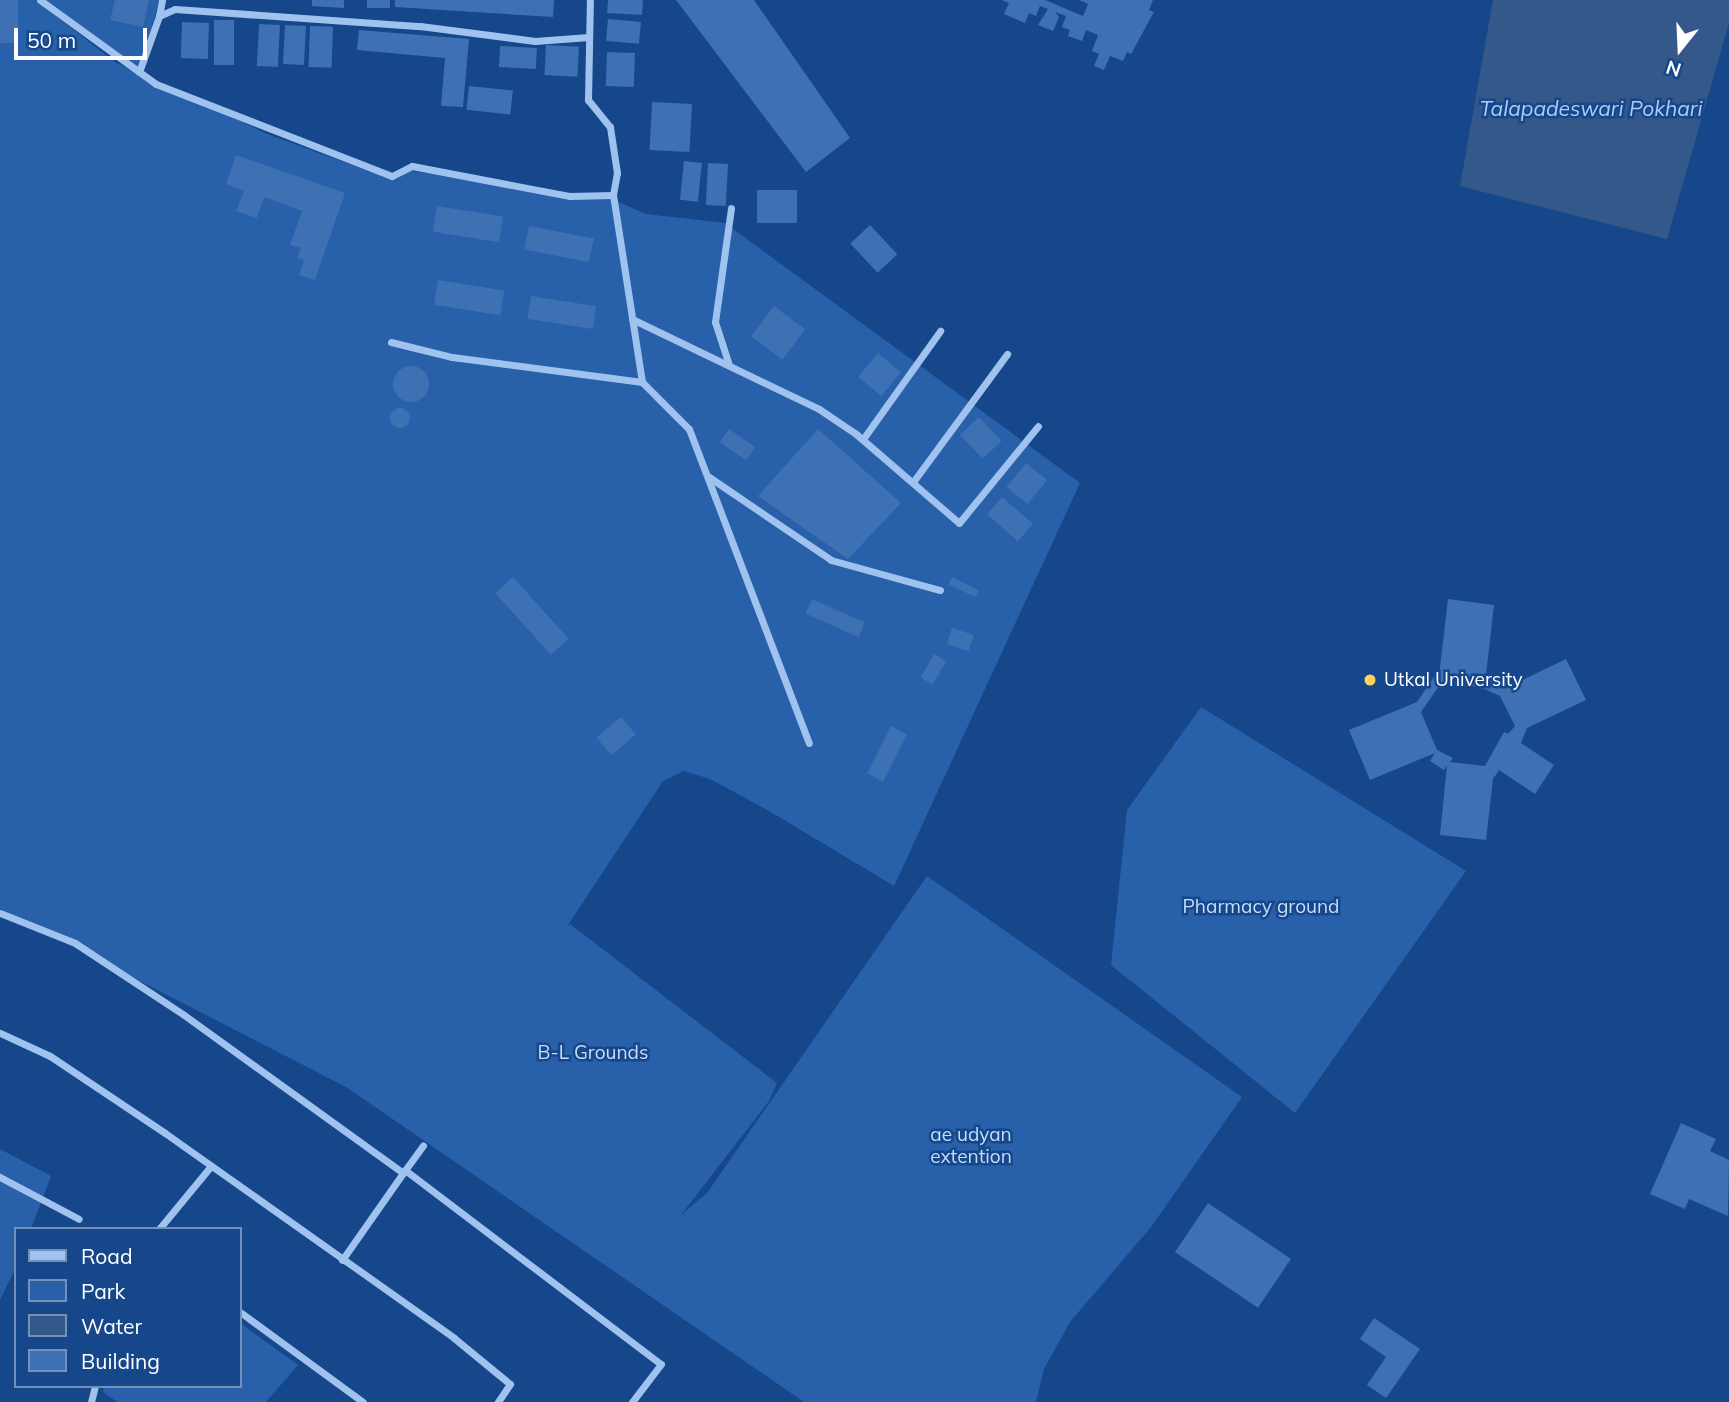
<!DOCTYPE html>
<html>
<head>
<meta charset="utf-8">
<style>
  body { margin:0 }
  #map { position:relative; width:1729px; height:1402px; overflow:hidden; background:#16478b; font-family:Mulish,sans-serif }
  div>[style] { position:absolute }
  .green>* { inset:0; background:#2860aa }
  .water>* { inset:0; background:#34588a }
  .building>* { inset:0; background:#3e70b4; transform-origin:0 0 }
  .round { border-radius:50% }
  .street>* { height:7px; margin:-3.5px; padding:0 3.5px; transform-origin:3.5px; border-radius:3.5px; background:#9fc2ef }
  .dots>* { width:19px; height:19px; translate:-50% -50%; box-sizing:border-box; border:4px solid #16478b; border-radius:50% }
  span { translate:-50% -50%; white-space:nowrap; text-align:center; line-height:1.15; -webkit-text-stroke:5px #16478b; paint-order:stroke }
  .poi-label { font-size:19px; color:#fff }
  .left { translate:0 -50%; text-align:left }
  .park-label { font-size:19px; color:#c5ddfb }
  .water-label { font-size:21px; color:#abccf6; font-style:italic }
  .legend { position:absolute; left:14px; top:1227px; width:228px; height:161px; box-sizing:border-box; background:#16478b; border:2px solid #7391b9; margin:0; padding:9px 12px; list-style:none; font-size:21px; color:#fff }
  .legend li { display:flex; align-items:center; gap:14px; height:35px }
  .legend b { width:35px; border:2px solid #7391b9 }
  .north { position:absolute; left:1645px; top:14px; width:70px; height:70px; -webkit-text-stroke:5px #16478b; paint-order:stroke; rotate:198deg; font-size:19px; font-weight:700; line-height:28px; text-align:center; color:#fff }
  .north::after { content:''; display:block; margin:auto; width:24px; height:32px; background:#fff; clip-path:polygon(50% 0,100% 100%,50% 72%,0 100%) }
  .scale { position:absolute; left:14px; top:28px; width:133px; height:32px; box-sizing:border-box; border:4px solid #fff; border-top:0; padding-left:9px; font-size:21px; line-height:24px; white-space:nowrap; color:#fff; -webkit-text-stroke:5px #16478b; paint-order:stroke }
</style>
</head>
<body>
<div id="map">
  <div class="green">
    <i style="clip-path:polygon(0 0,35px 0,115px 62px,267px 134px,382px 176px,394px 179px,411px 171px,609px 198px,646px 214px,725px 223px,1080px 483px,894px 886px,769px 811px,710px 779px,684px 771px,663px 781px,566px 928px,570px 924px,777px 1083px,769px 1101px,681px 1215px,707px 1193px,927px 876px,1242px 1097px,1151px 1227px,1070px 1322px,1044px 1369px,1036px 1402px,804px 1402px,346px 1087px,0 909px)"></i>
    <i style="clip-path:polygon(45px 0,160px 0,138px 71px)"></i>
    <i style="clip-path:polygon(1201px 707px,1466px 871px,1295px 1113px,1111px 965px,1127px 810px)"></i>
    <i style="clip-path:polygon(0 1149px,51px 1176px,31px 1229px,16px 1229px,16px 1267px,0 1300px)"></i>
    <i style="clip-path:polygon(240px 1323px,298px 1365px,266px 1402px,117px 1402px,103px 1392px,104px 1386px,240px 1386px)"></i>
  </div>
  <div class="water">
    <i style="clip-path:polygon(1493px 0,1729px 0,1729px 23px,1667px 239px,1460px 186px)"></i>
  </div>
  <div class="building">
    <i style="left:0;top:0;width:18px;height:43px"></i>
    <i style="clip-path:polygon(115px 0,149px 0,143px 27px,110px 20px)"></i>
    <i style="clip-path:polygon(312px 0,344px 0,344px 8px,312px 6px)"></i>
    <i style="left:367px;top:0;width:23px;height:8px"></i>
    <i style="clip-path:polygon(395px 0,554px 0,553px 17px,395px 7px)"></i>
    <i style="clip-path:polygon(608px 0,643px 0,642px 15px,607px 13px)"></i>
    <i style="clip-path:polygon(676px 0,754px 0,850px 138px,806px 172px)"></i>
    <i style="clip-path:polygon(1002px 0,1045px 0,1083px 16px,1088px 4px,1079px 0,1153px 0,1149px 10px,1154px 12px,1131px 54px,1127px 52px,1123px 61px,1110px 56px,1104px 70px,1094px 66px,1099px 54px,1092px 51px,1098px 35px,1086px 30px,1082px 41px,1068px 36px,1070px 30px,1062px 27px,1066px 16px,1055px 12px,1059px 17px,1053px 31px,1038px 25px,1048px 9px,1040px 6px,1036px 16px,1029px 13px,1025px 23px,1004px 14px,1009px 3px)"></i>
    <i style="left:608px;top:19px;width:33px;height:22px;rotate:5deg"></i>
    <i style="left:214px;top:20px;width:20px;height:45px"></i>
    <i style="left:182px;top:22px;width:27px;height:36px;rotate:2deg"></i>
    <i style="left:259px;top:24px;width:21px;height:42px;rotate:3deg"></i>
    <i style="left:285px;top:25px;width:21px;height:39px;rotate:3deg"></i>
    <i style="left:310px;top:26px;width:23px;height:41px;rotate:2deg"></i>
    <i style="clip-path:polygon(359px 30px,469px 39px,463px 107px,441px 106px,445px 58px,357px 50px)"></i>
    <i style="left:546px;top:45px;width:33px;height:30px;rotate:3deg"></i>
    <i style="left:500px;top:46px;width:37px;height:21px;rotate:3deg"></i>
    <i style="left:607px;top:52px;width:28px;height:34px;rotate:2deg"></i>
    <i style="left:469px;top:86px;width:44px;height:24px;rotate:6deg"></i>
    <i style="left:652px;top:102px;width:40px;height:48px;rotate:3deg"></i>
    <i style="clip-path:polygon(236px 155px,345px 193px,315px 280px,299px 275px,304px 260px,297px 258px,301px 248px,290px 245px,302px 211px,264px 197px,257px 218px,236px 211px,244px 191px,226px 184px)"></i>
    <i style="left:684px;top:161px;width:18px;height:39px;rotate:6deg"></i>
    <i style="left:708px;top:163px;width:20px;height:42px;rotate:3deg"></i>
    <i style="left:757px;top:190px;width:40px;height:33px"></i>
    <i style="left:437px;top:206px;width:67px;height:26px;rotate:9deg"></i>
    <i style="left:870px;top:225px;width:40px;height:27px;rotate:47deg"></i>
    <i style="left:529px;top:226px;width:66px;height:24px;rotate:11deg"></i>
    <i style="left:438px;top:280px;width:67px;height:25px;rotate:9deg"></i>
    <i style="left:531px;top:296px;width:66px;height:23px;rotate:9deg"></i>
    <i style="left:774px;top:306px;width:39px;height:38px;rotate:37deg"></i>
    <i style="left:878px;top:353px;width:30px;height:31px;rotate:40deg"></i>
    <i class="round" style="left:393px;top:366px;width:36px;height:36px"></i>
    <i class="round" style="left:390px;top:408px;width:20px;height:20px"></i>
    <i style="left:979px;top:417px;width:33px;height:26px;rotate:47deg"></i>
    <i style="left:729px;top:429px;width:32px;height:16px;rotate:35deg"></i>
    <i style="clip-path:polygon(818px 429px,901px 503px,848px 559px,758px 496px)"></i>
    <i style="left:1026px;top:463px;width:27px;height:31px;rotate:39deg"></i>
    <i style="left:1002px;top:497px;width:41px;height:23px;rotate:41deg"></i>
    <i style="left:513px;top:577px;width:83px;height:24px;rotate:48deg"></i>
    <i style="left:952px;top:577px;width:30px;height:8px;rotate:26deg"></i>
    <i style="left:812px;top:599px;width:58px;height:16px;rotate:24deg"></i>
    <i style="clip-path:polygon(evenodd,1448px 599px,1494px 605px,1486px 675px,1506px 688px,1566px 659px,1586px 700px,1527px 728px,1521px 743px,1554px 765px,1535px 794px,1499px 770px,1493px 779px,1486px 840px,1440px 835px,1447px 765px,1444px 770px,1430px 761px,1435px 753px,1370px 780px,1349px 730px,1417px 702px,1436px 674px,1439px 676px,1448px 599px,1441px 683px,1480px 687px,1500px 696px,1515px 726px,1508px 734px,1504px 732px,1485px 766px,1450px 762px,1453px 758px,1437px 750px,1421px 712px,1441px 683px)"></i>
    <i style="left:952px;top:628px;width:23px;height:17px;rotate:18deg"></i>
    <i style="left:934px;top:654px;width:14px;height:27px;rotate:30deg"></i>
    <i style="left:621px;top:717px;width:23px;height:32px;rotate:50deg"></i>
    <i style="left:891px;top:726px;width:18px;height:53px;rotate:27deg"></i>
    <i style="clip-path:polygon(1681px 1123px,1716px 1139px,1710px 1151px,1729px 1160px,1728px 1216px,1689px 1199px,1685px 1209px,1650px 1194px)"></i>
    <i style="left:1208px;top:1203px;width:100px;height:59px;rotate:34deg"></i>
    <i style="clip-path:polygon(1374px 1318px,1420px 1349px,1386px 1398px,1367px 1385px,1386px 1357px,1360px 1339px)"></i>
  </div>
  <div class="street">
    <i style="left:40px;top:0;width:143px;rotate:35.9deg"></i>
    <i style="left:156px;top:84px;width:253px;rotate:21.3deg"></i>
    <i style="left:392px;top:176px;width:22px;rotate:-27deg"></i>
    <i style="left:412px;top:166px;width:161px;rotate:10.8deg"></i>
    <i style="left:570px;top:196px;width:43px;rotate:-1.3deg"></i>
    <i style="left:613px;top:195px;width:22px;rotate:-80deg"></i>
    <i style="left:617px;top:173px;width:47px;rotate:-98.7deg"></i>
    <i style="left:610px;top:127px;width:35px;rotate:-129deg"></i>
    <i style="left:588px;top:100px;width:100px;rotate:-88.9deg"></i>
    <i style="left:159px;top:16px;width:16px;rotate:-79deg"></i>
    <i style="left:139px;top:72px;width:59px;rotate:-70.3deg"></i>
    <i style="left:159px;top:16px;width:17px;rotate:-24deg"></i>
    <i style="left:175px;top:9px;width:246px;rotate:4deg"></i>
    <i style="left:420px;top:26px;width:116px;rotate:7.4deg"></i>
    <i style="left:535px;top:41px;width:54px;rotate:-4.2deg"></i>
    <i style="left:632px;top:319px;width:208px;rotate:25.7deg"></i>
    <i style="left:819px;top:409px;width:45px;rotate:34deg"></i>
    <i style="left:856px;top:434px;width:136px;rotate:40.8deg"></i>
    <i style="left:959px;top:523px;width:125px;rotate:-50.8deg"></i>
    <i style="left:391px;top:342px;width:63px;rotate:13.8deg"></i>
    <i style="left:452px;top:357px;width:192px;rotate:7.5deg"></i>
    <i style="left:642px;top:382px;width:189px;rotate:-98.8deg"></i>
    <i style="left:729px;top:365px;width:45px;rotate:-108deg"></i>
    <i style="left:715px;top:322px;width:115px;rotate:-82deg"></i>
    <i style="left:642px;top:382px;width:66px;rotate:45deg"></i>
    <i style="left:689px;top:429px;width:336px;rotate:69.1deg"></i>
    <i style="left:863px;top:439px;width:133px;rotate:-54.5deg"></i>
    <i style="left:709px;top:477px;width:148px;rotate:34.2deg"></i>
    <i style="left:831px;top:560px;width:113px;rotate:15.4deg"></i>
    <i style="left:913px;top:482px;width:159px;rotate:-53.7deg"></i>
    <i style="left:0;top:913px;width:81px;rotate:21.8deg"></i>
    <i style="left:75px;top:943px;width:131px;rotate:33.4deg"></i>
    <i style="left:184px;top:1015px;width:270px;rotate:35.8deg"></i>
    <i style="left:403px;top:1173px;width:34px;rotate:-54deg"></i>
    <i style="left:0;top:1033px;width:55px;rotate:24.7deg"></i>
    <i style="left:50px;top:1056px;width:138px;rotate:33.8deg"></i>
    <i style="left:165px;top:1133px;width:354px;rotate:35.3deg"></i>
    <i style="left:454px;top:1338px;width:72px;rotate:39.4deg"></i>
    <i style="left:510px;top:1384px;width:22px;rotate:124deg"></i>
    <i style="left:405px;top:1170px;width:321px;rotate:37.2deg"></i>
    <i style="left:661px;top:1364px;width:48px;rotate:127.3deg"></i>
    <i style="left:0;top:1177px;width:89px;rotate:28deg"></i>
    <i style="left:159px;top:1229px;width:82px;rotate:-50.5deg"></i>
    <i style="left:342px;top:1260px;width:106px;rotate:-55deg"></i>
    <i style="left:240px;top:1312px;width:152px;rotate:36.2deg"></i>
    <i style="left:91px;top:1402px;width:16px;rotate:-76deg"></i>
  </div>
  <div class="dots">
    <i style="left:1370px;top:680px;background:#ffd35d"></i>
  </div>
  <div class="poi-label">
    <span class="left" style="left:1384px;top:680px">Utkal University</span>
  </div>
  <div class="park-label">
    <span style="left:1261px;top:907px">Pharmacy ground</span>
    <span style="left:593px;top:1053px">B-L Grounds</span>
    <span style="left:971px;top:1146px">ae udyan<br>extention</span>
  </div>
  <div class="water-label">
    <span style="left:1591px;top:108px">Talapadeswari Pokhari</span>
  </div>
  <ul class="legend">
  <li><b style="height:9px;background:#9fc2ef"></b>Road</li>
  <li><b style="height:19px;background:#2860aa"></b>Park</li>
  <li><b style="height:19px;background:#34588a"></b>Water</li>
  <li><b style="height:19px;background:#3e70b4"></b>Building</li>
  </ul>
  <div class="north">N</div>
  <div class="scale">50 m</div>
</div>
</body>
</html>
